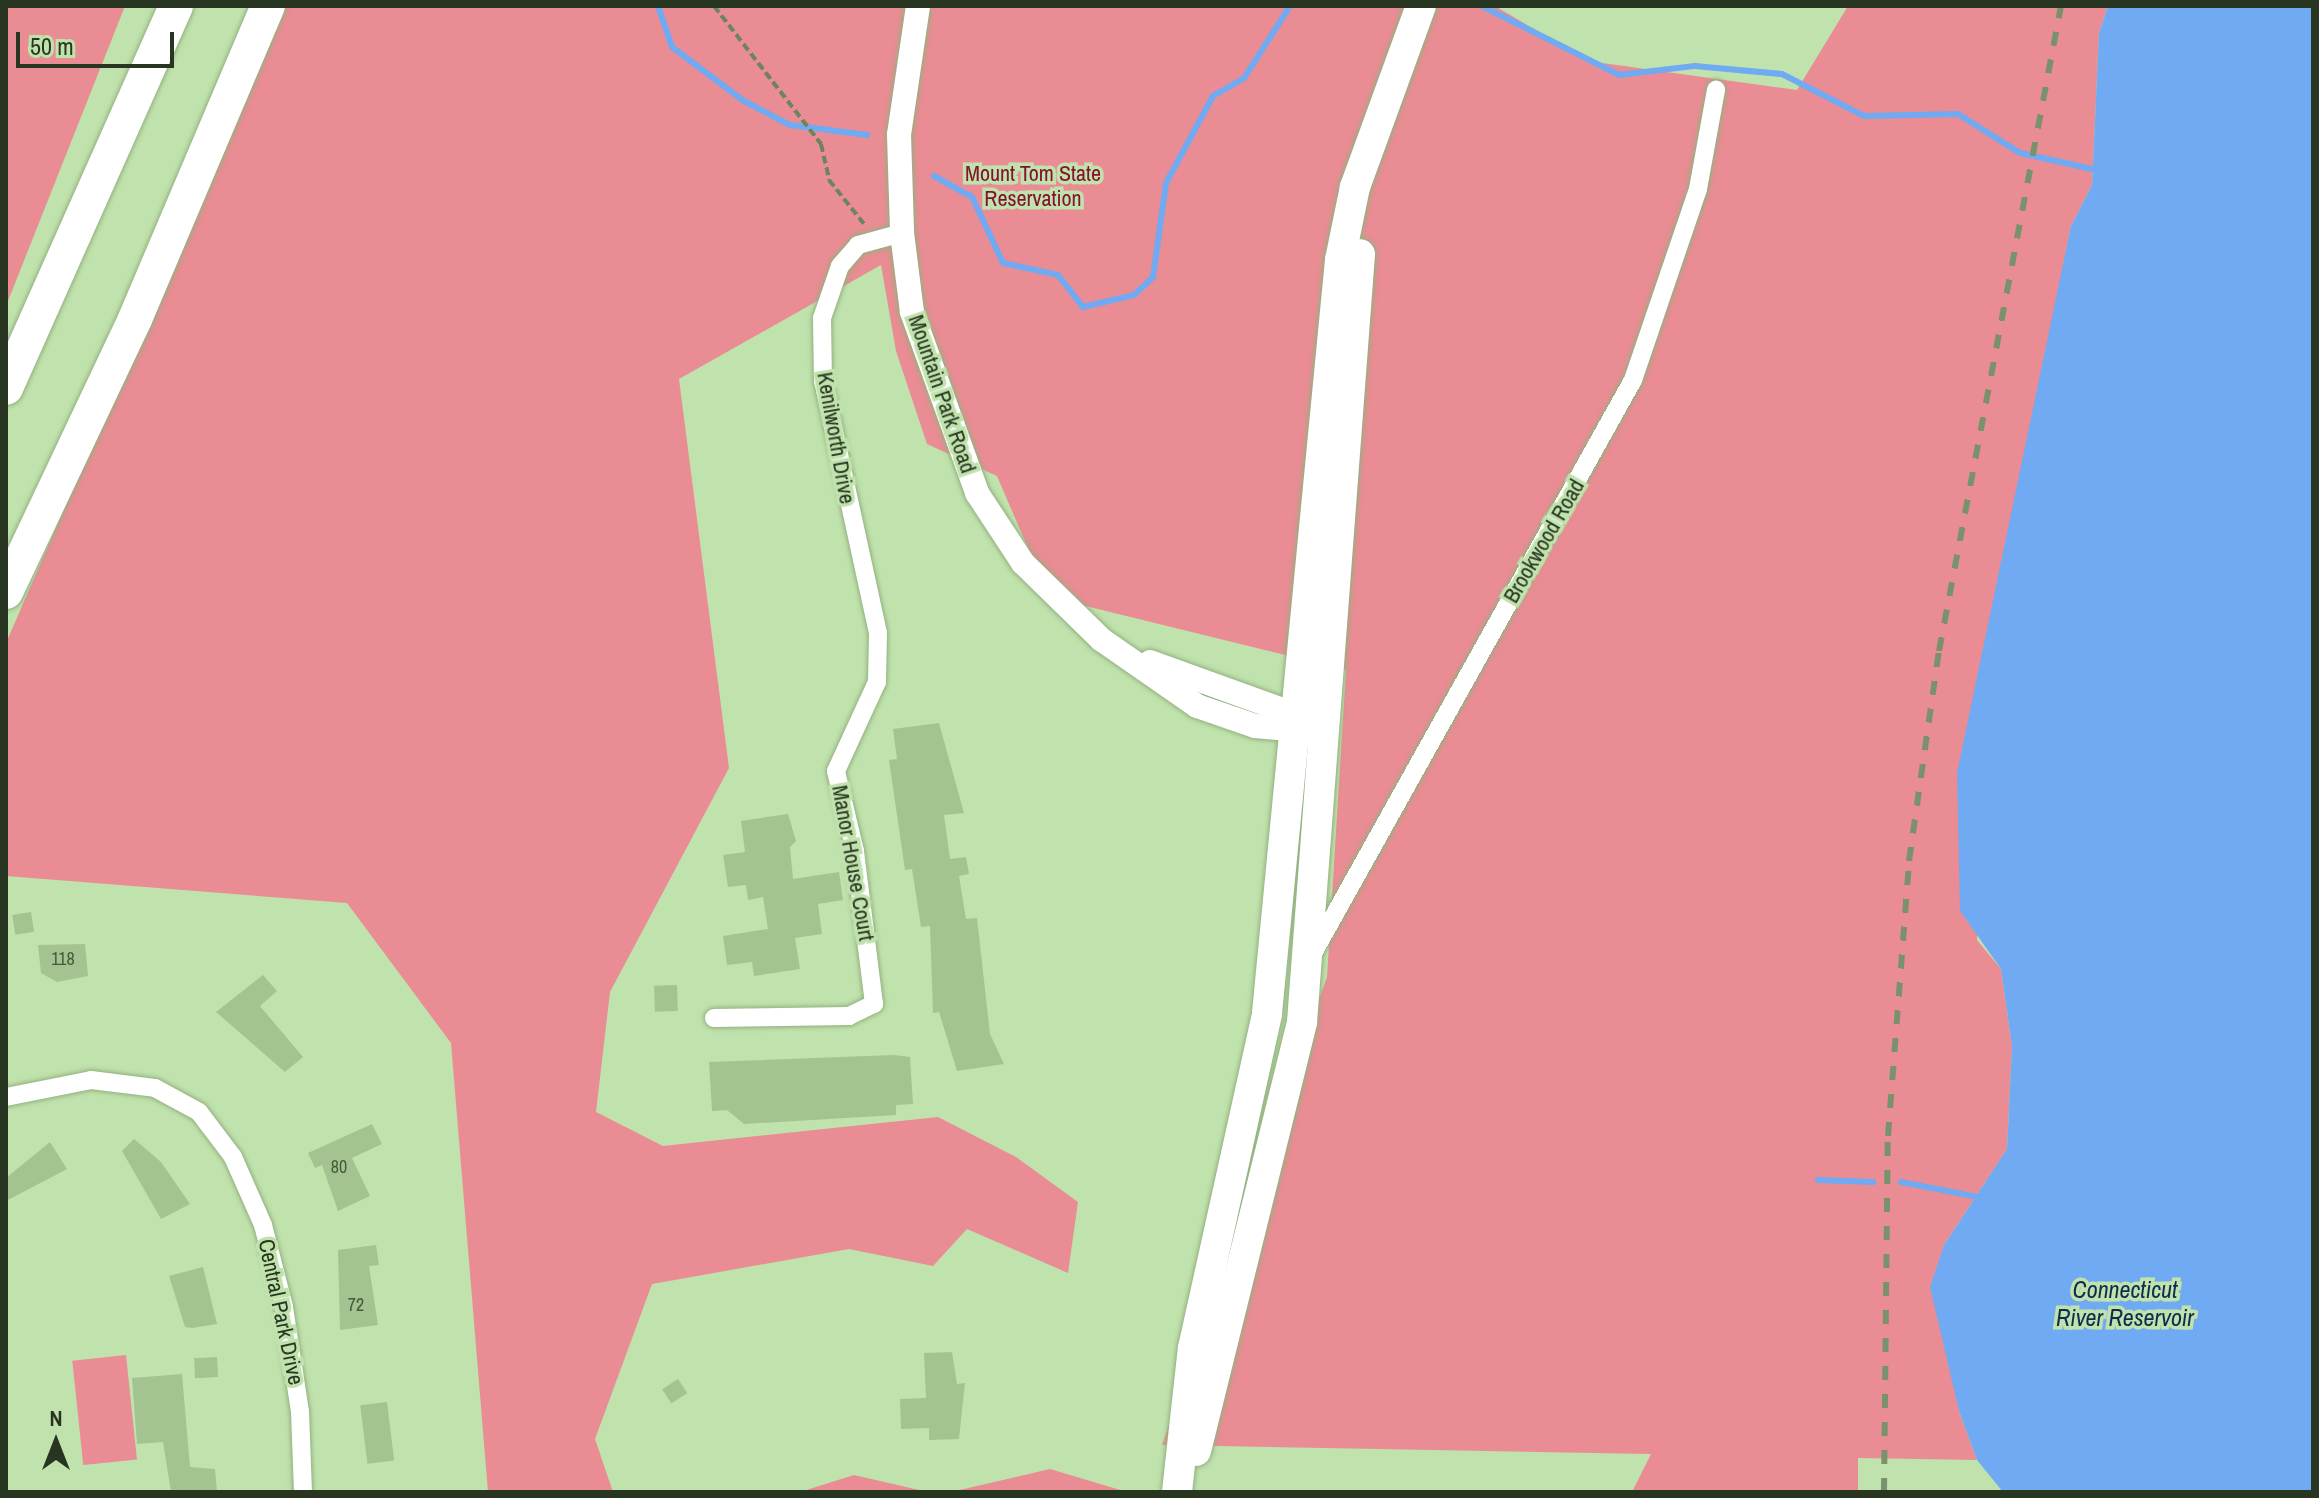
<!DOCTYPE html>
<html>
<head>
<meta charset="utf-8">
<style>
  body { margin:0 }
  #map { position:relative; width:2319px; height:1498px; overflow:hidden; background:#c0e2ad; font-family:"Archivo Narrow",sans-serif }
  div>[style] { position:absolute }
  .green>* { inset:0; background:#ea8c94; transform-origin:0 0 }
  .water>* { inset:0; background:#6faaf2 }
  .stream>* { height:6px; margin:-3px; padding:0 3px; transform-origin:3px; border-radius:3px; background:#6faaf2 }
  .building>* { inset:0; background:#a3c490; transform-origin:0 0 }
  .path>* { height:4px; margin-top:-2px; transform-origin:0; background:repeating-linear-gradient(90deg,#6d8460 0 8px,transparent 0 12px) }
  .roads { filter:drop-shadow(0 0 2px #91b17f) drop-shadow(0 0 2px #91b17f) }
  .minor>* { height:18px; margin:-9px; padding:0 9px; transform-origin:9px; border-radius:9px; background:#fff }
  .tertiary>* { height:24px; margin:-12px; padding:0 12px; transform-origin:12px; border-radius:12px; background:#fff }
  .primary>* { height:30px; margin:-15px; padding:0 15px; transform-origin:15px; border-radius:15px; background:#fff }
  .motorway>* { height:34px; margin:-17px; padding:0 17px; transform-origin:17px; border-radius:17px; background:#fff }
  .rail>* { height:6px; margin-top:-3px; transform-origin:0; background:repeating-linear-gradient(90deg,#7a926c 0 14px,transparent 0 28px) }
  span { translate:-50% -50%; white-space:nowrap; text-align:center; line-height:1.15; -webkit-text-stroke:7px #c0e2ad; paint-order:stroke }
  .number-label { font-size:18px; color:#47593c }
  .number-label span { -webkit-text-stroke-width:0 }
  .park-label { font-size:22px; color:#84122e }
  .street-label { font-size:22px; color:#283520 }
  .water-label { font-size:24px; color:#0e2c4f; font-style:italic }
  .frame { position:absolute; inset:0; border:8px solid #283520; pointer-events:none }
  .north { position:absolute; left:16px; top:1402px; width:80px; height:80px; -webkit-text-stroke:6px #c0e2ad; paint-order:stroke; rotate:0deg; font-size:22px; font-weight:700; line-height:32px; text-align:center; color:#283520 }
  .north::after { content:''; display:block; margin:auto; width:28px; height:36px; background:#283520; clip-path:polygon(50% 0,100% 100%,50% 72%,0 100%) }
  .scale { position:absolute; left:16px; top:32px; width:158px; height:36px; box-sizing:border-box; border:4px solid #283520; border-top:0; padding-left:10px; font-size:24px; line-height:28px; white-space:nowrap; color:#283520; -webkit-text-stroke:6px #c0e2ad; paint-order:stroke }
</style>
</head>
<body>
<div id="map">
  <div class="green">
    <i style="clip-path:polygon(6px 6px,125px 6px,6px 306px)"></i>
    <i style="clip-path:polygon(283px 6px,1495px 6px,1588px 61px,1797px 90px,1848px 6px,2108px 6px,2099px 33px,2092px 185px,2071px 226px,2001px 584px,1977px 940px,2001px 969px,2012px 1047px,2007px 1149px,1944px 1245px,1959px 1411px,1977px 1460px,1858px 1458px,1858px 1492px,1632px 1492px,1651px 1454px,1162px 1445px,1327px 977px,1346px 670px,1049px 597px,997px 476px,927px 444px,896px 351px,881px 265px,679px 379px,729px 768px,610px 992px,596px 1112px,663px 1146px,938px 1117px,1016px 1157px,1078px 1202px,1068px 1273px,967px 1229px,933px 1266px,849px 1249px,652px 1284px,595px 1439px,613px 1492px,488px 1492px,451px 1043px,347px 903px,6px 876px,6px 643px)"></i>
    <i style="left:126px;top:1355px;width:105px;height:54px;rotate:84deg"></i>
    <i style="clip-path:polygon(1050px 1469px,1127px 1492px,951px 1492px)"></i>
    <i style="clip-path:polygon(854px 1475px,928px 1492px,800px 1492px)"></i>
  </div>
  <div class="water">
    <i style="clip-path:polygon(2108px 6px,2313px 6px,2313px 1492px,2003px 1492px,1977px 1460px,1959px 1411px,1930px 1287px,1944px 1245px,2007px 1149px,2012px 1047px,2001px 969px,1960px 911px,1957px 773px,2071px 226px,2092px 185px,2099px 33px)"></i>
  </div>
  <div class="stream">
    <i style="left:658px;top:6px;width:43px;rotate:71.1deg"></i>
    <i style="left:672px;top:47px;width:90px;rotate:36.9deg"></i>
    <i style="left:744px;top:101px;width:52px;rotate:27.6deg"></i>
    <i style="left:790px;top:125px;width:78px;rotate:7.4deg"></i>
    <i style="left:1482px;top:6px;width:153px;rotate:26.7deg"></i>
    <i style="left:1619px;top:75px;width:77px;rotate:-6.8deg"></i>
    <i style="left:1695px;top:66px;width:87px;rotate:5.3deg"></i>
    <i style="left:1782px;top:74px;width:92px;rotate:27.1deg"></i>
    <i style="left:1864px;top:116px;width:94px;rotate:-1.2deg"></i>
    <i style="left:1958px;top:114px;width:73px;rotate:32.2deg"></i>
    <i style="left:2020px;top:153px;width:83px;rotate:12.5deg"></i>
    <i style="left:934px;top:176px;width:43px;rotate:28.9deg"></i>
    <i style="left:972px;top:197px;width:73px;rotate:64.8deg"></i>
    <i style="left:1003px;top:263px;width:56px;rotate:12.3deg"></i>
    <i style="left:1058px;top:275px;width:41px;rotate:52deg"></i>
    <i style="left:1083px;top:307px;width:52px;rotate:-13.2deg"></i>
    <i style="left:1134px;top:295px;width:26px;rotate:-43deg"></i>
    <i style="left:1153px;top:277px;width:95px;rotate:-82.1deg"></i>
    <i style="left:1166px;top:183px;width:99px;rotate:-61.6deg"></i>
    <i style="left:1213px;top:96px;width:36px;rotate:-30deg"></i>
    <i style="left:1244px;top:78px;width:85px;rotate:-57.4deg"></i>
    <i style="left:1818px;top:1180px;width:55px;rotate:2.1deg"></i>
    <i style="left:1901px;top:1182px;width:78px;rotate:11deg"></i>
  </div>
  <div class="building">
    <i style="clip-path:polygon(939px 723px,964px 813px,944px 815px,950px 859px,966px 857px,969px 874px,959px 876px,966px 919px,977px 918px,990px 1034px,1004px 1064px,957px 1071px,939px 1012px,933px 1013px,930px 926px,921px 927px,912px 869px,905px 870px,889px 760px,897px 759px,893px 729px)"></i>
    <i style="clip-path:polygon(788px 814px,796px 841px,790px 847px,793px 879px,839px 872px,843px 900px,818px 904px,822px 934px,795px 938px,800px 969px,754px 976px,752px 962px,727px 965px,723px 936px,768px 929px,763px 897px,748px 900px,746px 885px,728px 887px,723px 855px,745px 852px,741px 821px)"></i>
    <i style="left:31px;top:912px;width:20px;height:19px;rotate:81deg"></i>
    <i style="clip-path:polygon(85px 944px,88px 976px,57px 982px,41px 973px,38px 945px)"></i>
    <i style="clip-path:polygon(263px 975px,277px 991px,260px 1006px,303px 1057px,285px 1072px,216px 1012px)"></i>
    <i style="left:677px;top:985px;width:26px;height:23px;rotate:88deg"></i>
    <i style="clip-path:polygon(894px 1055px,910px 1057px,913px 1104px,896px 1105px,896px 1115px,744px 1124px,727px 1110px,712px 1111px,709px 1062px)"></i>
    <i style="clip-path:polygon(372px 1124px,382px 1144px,352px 1158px,370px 1196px,338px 1211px,322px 1165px,315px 1168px,308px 1153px)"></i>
    <i style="clip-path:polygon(134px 1139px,161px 1162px,190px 1204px,161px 1219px,122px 1151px)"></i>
    <i style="clip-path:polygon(50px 1142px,67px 1169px,6px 1201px,6px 1178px)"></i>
    <i style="clip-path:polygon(376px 1245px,379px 1265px,369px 1266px,378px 1325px,340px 1330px,338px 1250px)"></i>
    <i style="clip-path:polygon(203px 1267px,217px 1324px,192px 1328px,185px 1327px,169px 1276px)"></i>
    <i style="clip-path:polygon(952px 1352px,957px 1384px,965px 1383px,959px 1439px,929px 1440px,929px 1428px,901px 1429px,900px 1399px,926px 1398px,924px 1353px)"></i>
    <i style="left:217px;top:1357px;width:20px;height:23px;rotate:87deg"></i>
    <i style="clip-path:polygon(182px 1374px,190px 1467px,215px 1469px,217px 1492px,171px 1492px,163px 1442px,137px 1444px,132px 1378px)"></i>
    <i style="left:678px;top:1379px;width:17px;height:19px;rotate:57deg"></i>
    <i style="left:387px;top:1402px;width:59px;height:27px;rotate:83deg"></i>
  </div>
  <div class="path">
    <i style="left:714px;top:6px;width:175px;rotate:52.2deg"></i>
    <i style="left:821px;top:144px;width:37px;rotate:77deg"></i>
    <i style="left:829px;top:180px;width:56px;rotate:51.5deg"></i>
  </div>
  <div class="roads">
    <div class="minor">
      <i style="left:1312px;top:955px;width:659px;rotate:-60.83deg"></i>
      <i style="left:1633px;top:380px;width:202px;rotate:-71.2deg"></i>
      <i style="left:1698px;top:189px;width:101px;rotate:-79.7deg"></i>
      <i style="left:714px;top:1018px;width:135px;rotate:-0.8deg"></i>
      <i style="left:849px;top:1016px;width:28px;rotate:-26deg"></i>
      <i style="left:874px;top:1004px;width:154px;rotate:-97.1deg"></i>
      <i style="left:855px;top:851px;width:82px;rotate:-103.4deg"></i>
      <i style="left:836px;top:771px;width:98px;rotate:-65.3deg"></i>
      <i style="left:877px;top:682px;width:49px;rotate:-88.8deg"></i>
      <i style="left:878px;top:633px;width:258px;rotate:-102.3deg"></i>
      <i style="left:823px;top:381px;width:63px;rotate:-90.9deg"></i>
      <i style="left:822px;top:318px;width:55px;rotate:-70.9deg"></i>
      <i style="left:840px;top:266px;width:28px;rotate:-49deg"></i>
      <i style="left:858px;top:245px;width:46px;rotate:-15.3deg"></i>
      <i style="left:6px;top:1097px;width:87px;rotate:-11.3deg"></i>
      <i style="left:91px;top:1080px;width:64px;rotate:7.1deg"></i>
      <i style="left:155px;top:1088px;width:50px;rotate:28.6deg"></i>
      <i style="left:199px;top:1112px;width:56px;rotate:52.9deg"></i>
      <i style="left:233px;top:1157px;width:74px;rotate:66.2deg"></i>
      <i style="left:263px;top:1225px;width:85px;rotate:75.6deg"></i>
      <i style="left:284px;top:1307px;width:105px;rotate:81.3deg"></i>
      <i style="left:300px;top:1411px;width:81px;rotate:87.9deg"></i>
    </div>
    <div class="tertiary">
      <i style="left:918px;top:6px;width:130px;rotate:98.4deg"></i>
      <i style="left:899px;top:135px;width:98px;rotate:88.2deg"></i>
      <i style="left:902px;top:233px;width:80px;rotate:82.8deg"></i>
      <i style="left:912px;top:312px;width:192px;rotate:70.2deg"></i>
      <i style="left:977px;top:493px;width:84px;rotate:56.7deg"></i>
      <i style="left:1023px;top:563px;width:110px;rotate:44.3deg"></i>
      <i style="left:1102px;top:640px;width:116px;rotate:34.8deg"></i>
      <i style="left:1197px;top:706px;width:61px;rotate:19deg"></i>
      <i style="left:1255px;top:726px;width:56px;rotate:5.1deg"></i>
      <i style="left:1150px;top:662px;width:170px;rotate:19.9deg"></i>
    </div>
    <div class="primary">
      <i style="left:1196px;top:1451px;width:442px;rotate:-76.1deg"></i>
      <i style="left:1302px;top:1022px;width:770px;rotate:-85.68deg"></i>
      <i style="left:1177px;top:1492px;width:145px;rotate:-83.7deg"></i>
      <i style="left:1193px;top:1348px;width:343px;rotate:-77.5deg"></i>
      <i style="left:1267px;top:1013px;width:757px;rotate:-84.46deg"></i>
      <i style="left:1340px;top:260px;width:75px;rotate:-78.4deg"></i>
      <i style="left:1355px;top:187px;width:193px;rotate:-70deg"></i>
    </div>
    <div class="motorway">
      <i style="left:6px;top:388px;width:418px;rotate:-66deg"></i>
      <i style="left:6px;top:592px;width:302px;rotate:-64.7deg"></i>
      <i style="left:135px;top:319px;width:340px;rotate:-67deg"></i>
    </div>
  </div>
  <div class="rail">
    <i style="left:1884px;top:1492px;width:356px;rotate:-89.4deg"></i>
    <i style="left:1888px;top:1136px;width:276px;rotate:-85.6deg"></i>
    <i style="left:1909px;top:861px;width:212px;rotate:-81.9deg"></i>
    <i style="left:1939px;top:651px;width:656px;rotate:-79.29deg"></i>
  </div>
  <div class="number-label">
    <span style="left:63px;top:959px">118</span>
    <span style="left:339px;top:1167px">80</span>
    <span style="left:356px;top:1305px">72</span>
  </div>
  <div class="park-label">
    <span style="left:1033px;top:186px">Mount Tom State<br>Reservation</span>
  </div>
  <div class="street-label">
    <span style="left:942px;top:394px;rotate:71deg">Mountain Park Road</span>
    <span style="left:836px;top:438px;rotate:80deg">Kenilworth Drive</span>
    <span style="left:1544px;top:541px;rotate:-60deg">Brookwood Road</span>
    <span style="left:853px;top:863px;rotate:80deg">Manor House Court</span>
    <span style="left:281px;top:1312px;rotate:78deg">Central Park Drive</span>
  </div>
  <div class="water-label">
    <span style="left:2125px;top:1304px">Connecticut<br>River Reservoir</span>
  </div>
  <div class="frame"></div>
  <div class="north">N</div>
  <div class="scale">50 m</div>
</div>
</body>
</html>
